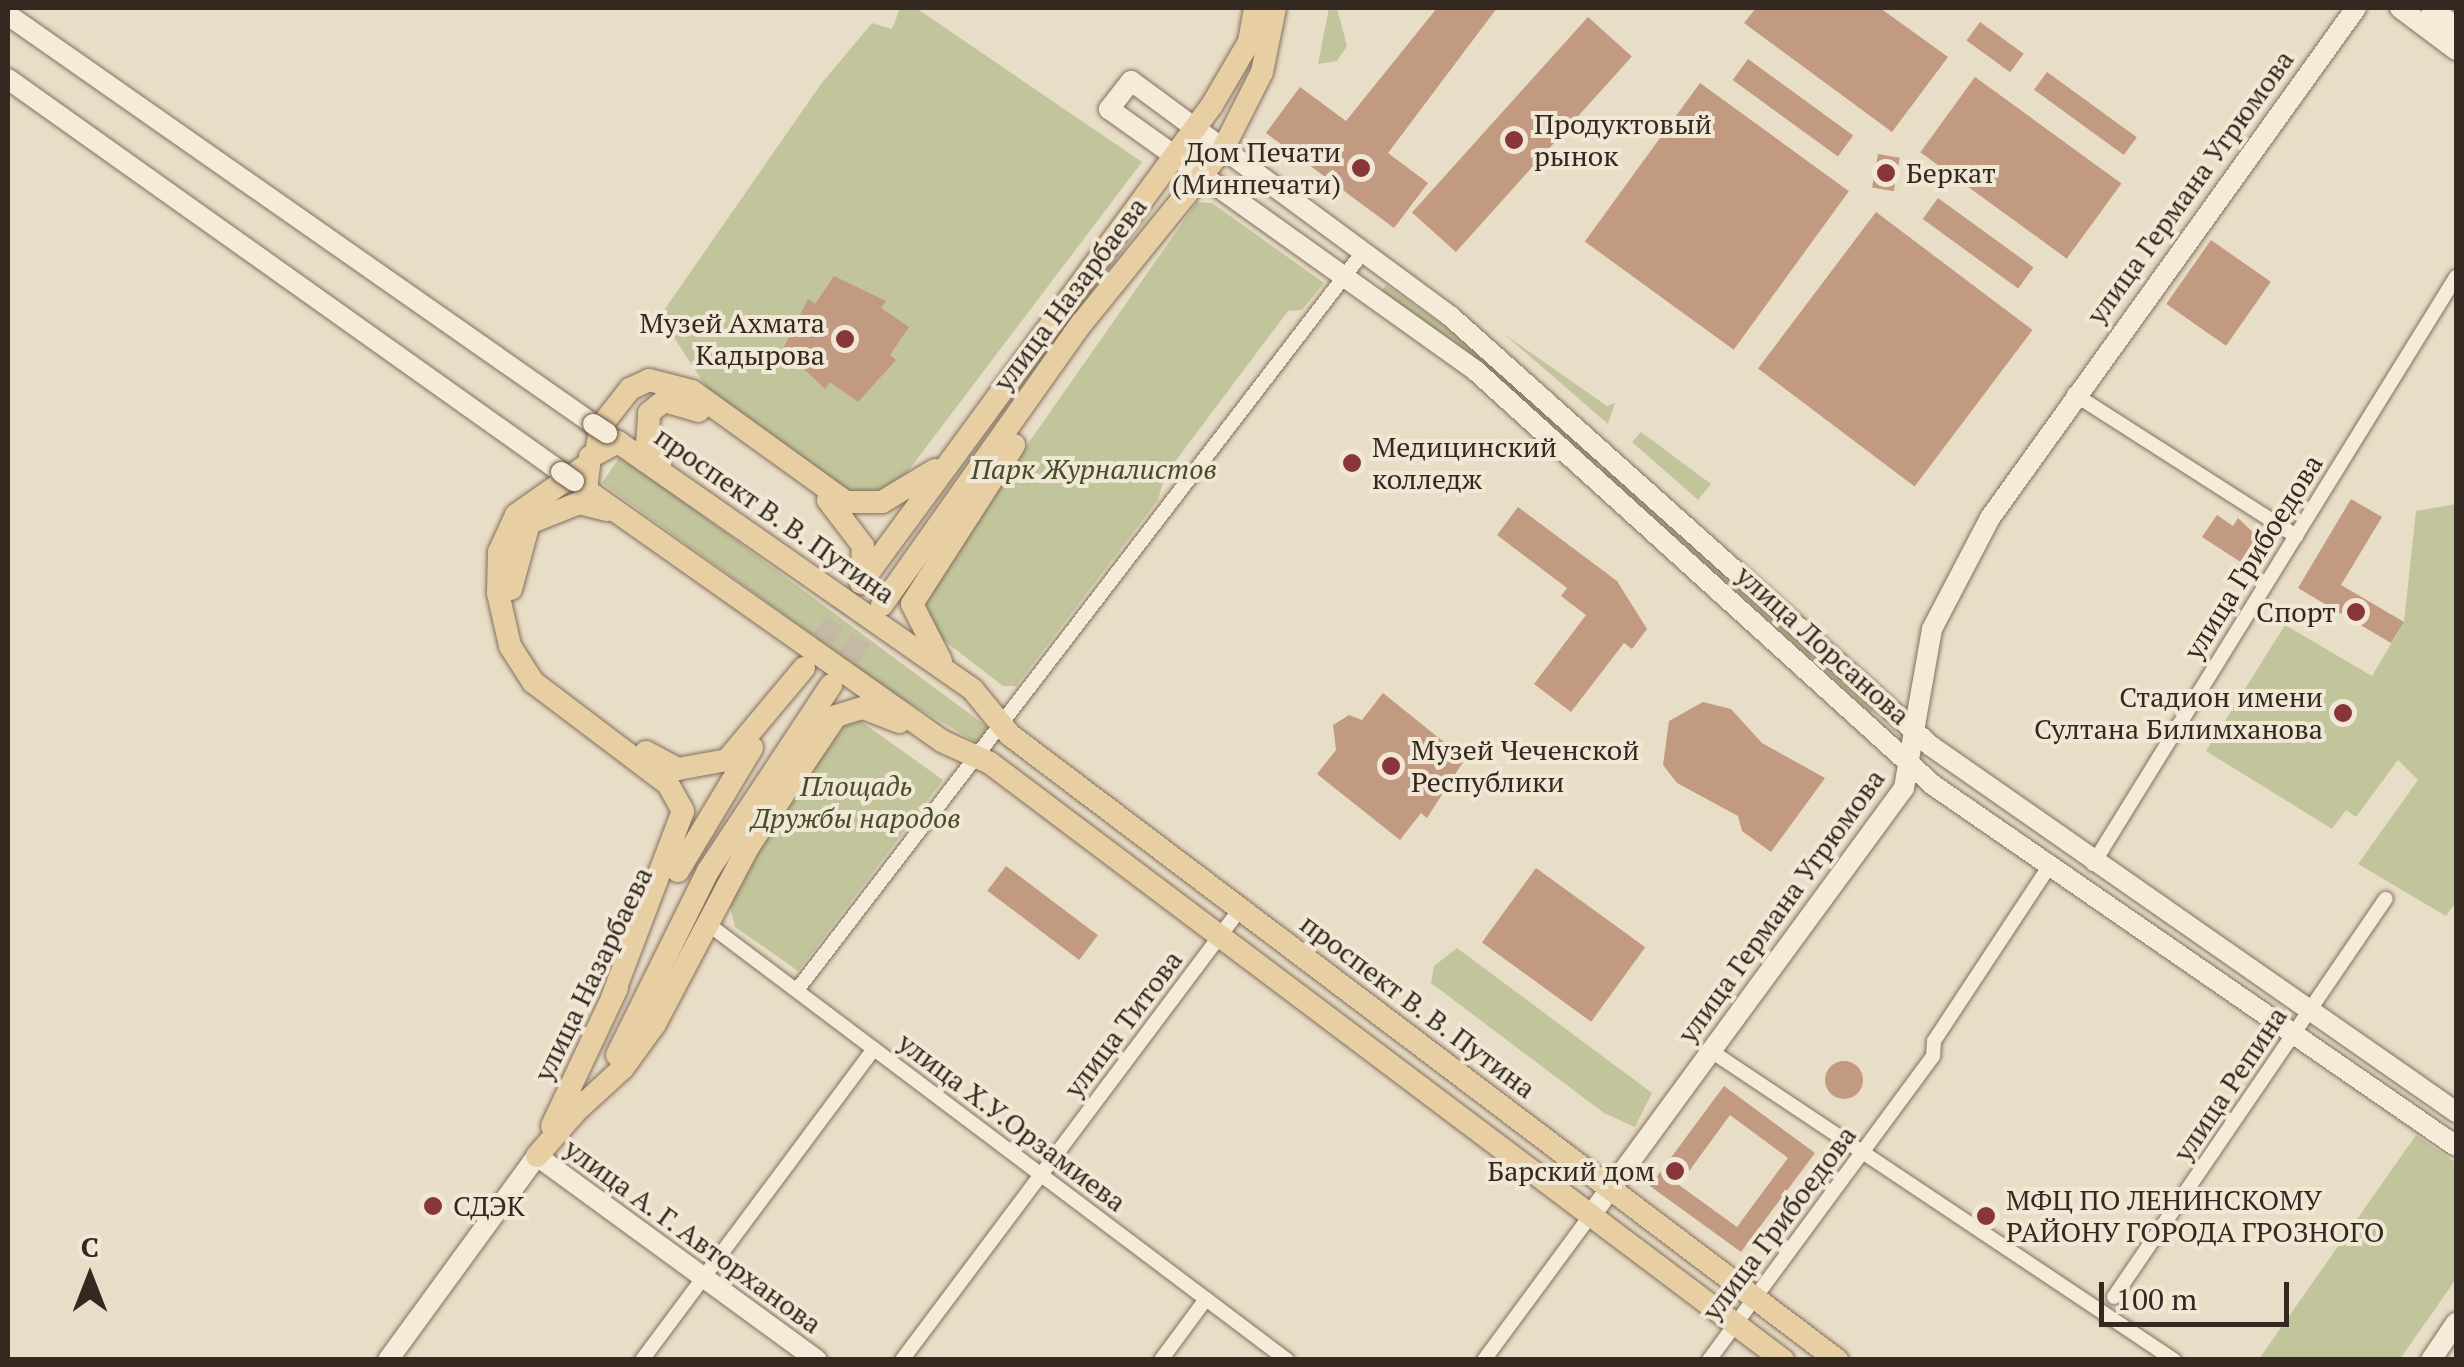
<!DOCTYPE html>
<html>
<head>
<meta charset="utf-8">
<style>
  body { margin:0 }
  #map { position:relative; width:2464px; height:1367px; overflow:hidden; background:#e8ddc6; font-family:"PT Serif",serif }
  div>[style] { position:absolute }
  .green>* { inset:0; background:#c2c59c; transform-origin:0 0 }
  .building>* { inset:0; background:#c29981; transform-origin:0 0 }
  .round { border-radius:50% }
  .primary-tunnel>* { height:22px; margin-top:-11px; transform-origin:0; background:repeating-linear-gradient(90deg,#c4b9a5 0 22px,transparent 0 33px) }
  .roads { filter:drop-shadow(0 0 2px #826f5e) drop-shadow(0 0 2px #826f5e) }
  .street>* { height:14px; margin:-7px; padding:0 7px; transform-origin:7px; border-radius:7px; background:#f4ebd9 }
  .secondary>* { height:20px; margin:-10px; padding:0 10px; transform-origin:10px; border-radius:10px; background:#f4ebd9 }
  .primary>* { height:22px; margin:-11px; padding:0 11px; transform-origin:11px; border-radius:11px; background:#e7cfa3 }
  .bridges { filter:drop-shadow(0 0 2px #635141) drop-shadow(0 0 2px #635141) }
  .secondary-bridge>* { height:20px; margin:-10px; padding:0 10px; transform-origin:10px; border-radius:10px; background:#f4ebd9 }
  .dots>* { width:28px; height:28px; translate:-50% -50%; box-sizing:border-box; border:5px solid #f1e7d5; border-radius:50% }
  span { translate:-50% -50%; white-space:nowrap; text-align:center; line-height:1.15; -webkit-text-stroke:8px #f1e7d5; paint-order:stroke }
  .poi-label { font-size:28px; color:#342920 }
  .left { translate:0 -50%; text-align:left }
  .right { translate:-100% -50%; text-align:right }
  .street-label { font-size:28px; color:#342920 }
  .park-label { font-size:28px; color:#464e29; font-style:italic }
  .frame { position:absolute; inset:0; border:10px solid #342920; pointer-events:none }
  .north { position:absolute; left:40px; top:1227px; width:100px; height:100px; -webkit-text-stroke:8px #f1e7d5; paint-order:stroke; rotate:0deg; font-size:28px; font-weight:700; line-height:40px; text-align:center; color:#342920 }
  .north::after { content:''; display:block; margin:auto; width:35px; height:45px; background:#342920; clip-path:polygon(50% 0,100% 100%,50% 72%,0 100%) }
  .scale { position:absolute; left:2099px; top:1282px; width:190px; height:45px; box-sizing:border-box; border:5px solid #342920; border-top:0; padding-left:12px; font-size:30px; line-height:35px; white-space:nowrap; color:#342920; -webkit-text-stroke:8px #f1e7d5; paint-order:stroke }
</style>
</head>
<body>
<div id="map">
  <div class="green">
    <i style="clip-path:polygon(900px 8px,916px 8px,1142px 162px,899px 483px,869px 496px,843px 491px,716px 402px,660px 316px,821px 84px,872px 23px,892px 29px)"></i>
    <i style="clip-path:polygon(1329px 8px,1337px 8px,1347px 46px,1337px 61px,1318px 64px)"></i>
    <i style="clip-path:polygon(1197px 202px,1212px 203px,1324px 283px,1302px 310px,1288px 311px,1165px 475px,1158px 500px,1016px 686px,1003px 686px,916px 619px,934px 578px)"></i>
    <i style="clip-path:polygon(1386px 285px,1454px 333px,1601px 460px,1596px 465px,1492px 372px,1382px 291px)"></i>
    <i style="clip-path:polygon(1504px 334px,1607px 406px,1615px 403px,1608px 424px)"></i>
    <i style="clip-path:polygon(1641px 432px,1711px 484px,1698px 500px,1632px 442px)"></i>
    <i style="clip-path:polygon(621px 455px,1001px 737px,991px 751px,894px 694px,602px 483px)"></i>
    <i style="left:1606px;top:464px;width:363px;height:8px;rotate:42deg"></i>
    <i style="clip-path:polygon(2456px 504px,2456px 902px,2446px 916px,2358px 864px,2418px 780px,2398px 760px,2356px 817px,2346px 810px,2332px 829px,2206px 751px,2285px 625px,2372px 676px,2404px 622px,2416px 511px)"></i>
    <i style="clip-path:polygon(852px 715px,943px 780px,798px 971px,735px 927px,728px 899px,757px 844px)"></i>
    <i style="clip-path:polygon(1457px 948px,1652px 1093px,1635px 1127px,1604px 1113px,1431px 983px,1434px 966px)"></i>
    <i style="clip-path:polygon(2416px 1135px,2456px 1163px,2456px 1279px,2400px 1359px,2259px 1359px)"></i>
  </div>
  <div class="building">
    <i style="clip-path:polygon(1437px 8px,1497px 8px,1388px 153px,1428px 183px,1394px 228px,1266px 133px,1300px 87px,1346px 121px)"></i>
    <i style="clip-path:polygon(1756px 8px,1880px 8px,1948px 57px,1892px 132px,1744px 23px)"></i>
    <i style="left:1588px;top:17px;width:59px;height:263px;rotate:42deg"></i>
    <i style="left:1980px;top:22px;width:54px;height:23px;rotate:36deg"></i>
    <i style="left:1748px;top:59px;width:130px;height:26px;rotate:36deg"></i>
    <i style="left:2047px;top:72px;width:111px;height:22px;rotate:36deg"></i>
    <i style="left:1975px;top:77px;width:181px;height:93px;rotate:36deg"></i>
    <i style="left:1700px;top:83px;width:184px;height:196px;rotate:36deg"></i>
    <i style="left:1878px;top:154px;width:22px;height:34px;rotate:10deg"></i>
    <i style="left:1938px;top:198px;width:118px;height:26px;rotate:36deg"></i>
    <i style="left:1876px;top:212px;width:196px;height:196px;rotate:37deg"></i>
    <i style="left:2211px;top:240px;width:73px;height:78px;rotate:35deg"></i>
    <i style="clip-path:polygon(834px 276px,886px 301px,881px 308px,909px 327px,890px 355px,896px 360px,858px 402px,830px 382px,825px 389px,783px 349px,808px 299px,815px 304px)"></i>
    <i style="clip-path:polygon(2351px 499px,2382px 517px,2341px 585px,2404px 622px,2391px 643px,2298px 588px)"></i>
    <i style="clip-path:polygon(1518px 507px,1617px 581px,1647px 629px,1632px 649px,1624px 643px,1571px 712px,1534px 684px,1586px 615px,1561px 596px,1567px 588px,1497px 535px)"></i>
    <i style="clip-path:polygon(2217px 515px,2233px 526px,2238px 518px,2268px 547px,2253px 570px,2202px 537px)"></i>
    <i style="clip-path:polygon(1383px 693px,1465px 759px,1427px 818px,1421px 813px,1400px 840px,1317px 774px,1336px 750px,1333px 725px,1349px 715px,1362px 720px)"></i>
    <i style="clip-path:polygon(1703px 702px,1731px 709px,1762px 743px,1825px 778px,1771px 852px,1742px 831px,1738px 816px,1677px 783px,1663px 765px,1669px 721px)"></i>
    <i style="left:1006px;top:866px;width:115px;height:31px;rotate:37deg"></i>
    <i style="left:1536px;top:868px;width:135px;height:92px;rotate:36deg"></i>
    <i class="round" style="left:1825px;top:1061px;width:38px;height:38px"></i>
    <i style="clip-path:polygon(evenodd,1724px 1086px,1815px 1153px,1741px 1252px,1650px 1186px,1724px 1086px,1730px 1115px,1788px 1158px,1737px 1227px,1679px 1185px,1730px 1115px)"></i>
  </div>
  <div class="primary-tunnel">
    <i style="left:804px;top:667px;width:98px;rotate:-55.8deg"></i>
    <i style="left:831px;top:685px;width:95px;rotate:-57.5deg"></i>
  </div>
  <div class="roads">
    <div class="street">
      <i style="left:2074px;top:394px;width:264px;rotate:32.6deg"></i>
      <i style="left:2093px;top:864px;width:690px;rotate:-58.27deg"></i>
      <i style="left:708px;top:924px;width:725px;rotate:36.98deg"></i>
      <i style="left:797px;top:990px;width:930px;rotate:-52.51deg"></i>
      <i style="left:1711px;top:1051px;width:557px;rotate:33.72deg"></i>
      <i style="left:2114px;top:1297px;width:482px;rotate:-55.7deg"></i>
      <i style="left:642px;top:1360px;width:388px;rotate:-53.3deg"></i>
      <i style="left:902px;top:1360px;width:564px;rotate:-53.15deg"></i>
      <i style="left:1161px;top:1360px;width:76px;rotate:-53.6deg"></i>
      <i style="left:1484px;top:1360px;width:180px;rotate:-53.6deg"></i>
      <i style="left:1709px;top:1360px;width:378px;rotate:-53.6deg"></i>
      <i style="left:1933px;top:1056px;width:15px;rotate:-86deg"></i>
      <i style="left:1934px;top:1041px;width:211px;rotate:-56.6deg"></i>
    </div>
    <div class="secondary">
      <i style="left:2400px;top:8px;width:70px;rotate:36.9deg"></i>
      <i style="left:2431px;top:8px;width:31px;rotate:37deg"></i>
      <i style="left:8px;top:15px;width:714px;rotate:34.96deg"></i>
      <i style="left:8px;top:79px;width:678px;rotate:35.4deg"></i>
      <i style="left:2456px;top:1112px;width:640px;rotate:-145.12deg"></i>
      <i style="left:1931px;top:746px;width:645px;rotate:-138.2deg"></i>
      <i style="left:1450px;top:316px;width:396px;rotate:-143.6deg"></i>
      <i style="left:1131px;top:81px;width:36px;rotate:128deg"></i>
      <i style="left:1109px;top:109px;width:451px;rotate:35.5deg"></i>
      <i style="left:1476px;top:371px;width:617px;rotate:42.17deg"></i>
      <i style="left:1933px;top:785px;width:635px;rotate:34.62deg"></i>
      <i style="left:1591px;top:1215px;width:529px;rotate:-53.76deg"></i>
      <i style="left:1904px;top:788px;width:161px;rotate:-80deg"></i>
      <i style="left:1932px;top:629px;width:125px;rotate:-62.4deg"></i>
      <i style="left:1990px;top:518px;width:628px;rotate:-54.33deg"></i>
      <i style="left:388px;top:1360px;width:253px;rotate:-53.9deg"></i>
      <i style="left:537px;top:1156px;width:346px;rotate:36.1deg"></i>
      <i style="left:2431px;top:1360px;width:45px;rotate:-56deg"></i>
    </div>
    <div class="primary">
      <i style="left:597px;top:447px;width:21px;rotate:-79deg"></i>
      <i style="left:601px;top:426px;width:47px;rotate:-51.9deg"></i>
      <i style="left:630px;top:389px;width:21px;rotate:-25deg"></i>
      <i style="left:649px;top:380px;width:44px;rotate:14.3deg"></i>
      <i style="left:692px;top:391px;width:190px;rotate:35.8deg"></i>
      <i style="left:846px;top:502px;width:36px"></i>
      <i style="left:882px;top:502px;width:62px;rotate:-31.1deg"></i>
      <i style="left:660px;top:466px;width:25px;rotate:-122deg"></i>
      <i style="left:647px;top:445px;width:32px;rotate:-86deg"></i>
      <i style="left:649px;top:413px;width:19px;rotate:-39deg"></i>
      <i style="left:664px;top:401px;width:36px;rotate:16deg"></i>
      <i style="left:584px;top:467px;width:83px;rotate:144.8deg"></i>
      <i style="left:516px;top:515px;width:41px;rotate:114.7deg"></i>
      <i style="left:499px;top:552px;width:41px;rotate:91.4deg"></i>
      <i style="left:498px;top:593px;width:54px;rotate:77.2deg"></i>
      <i style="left:510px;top:646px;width:43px;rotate:57.4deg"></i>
      <i style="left:533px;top:682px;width:169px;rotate:37.1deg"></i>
      <i style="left:668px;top:784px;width:31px;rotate:61deg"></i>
      <i style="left:683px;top:811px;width:200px;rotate:110.8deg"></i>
      <i style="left:828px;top:500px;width:58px;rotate:52.7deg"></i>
      <i style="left:863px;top:546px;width:34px;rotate:93deg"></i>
      <i style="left:861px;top:583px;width:593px;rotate:-53.71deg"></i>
      <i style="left:1212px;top:105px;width:73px;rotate:-59.6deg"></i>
      <i style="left:1249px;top:42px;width:35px;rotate:-80deg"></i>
      <i style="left:511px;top:589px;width:68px;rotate:-74.7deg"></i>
      <i style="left:529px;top:523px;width:54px;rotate:-21.8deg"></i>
      <i style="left:579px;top:503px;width:29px;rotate:14deg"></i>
      <i style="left:882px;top:605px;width:346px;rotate:-54.7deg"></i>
      <i style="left:1082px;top:323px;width:224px;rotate:-51deg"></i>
      <i style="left:1223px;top:149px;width:86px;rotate:-63.1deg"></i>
      <i style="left:1262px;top:72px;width:65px;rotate:-78.5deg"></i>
      <i style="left:941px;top:661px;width:64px;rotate:-117deg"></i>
      <i style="left:912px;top:604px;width:189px;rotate:-57.3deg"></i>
      <i style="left:646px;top:752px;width:36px;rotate:28deg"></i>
      <i style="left:678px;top:769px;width:50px;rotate:-10.4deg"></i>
      <i style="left:727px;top:760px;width:120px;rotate:-50.1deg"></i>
      <i style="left:678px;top:871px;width:144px;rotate:-59deg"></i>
      <i style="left:617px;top:1055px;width:205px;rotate:-63.7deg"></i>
      <i style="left:708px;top:871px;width:223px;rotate:-56.5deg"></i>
      <i style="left:574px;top:1113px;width:67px;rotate:-42.6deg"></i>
      <i style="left:623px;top:1068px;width:54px;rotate:-54deg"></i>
      <i style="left:655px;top:1024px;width:201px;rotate:-62.2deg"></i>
      <i style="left:749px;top:846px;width:156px;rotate:-56.2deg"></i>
      <i style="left:836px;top:716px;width:28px;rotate:-17deg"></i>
      <i style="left:863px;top:708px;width:39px;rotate:21deg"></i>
      <i style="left:552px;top:1126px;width:153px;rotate:-64.8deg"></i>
      <i style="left:537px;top:1156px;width:72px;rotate:-49deg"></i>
      <i style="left:1783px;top:1360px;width:993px;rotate:-143.03deg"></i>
      <i style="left:990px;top:763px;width:53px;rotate:-155.4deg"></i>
      <i style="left:942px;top:741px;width:436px;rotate:-144.8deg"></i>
      <i style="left:586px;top:490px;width:33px;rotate:-83deg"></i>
      <i style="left:590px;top:457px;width:32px;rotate:-28deg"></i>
      <i style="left:618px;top:442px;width:433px;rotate:34.9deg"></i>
      <i style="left:973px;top:690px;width:58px;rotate:50.6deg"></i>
      <i style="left:1010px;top:735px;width:1037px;rotate:37.08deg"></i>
    </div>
  </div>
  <div class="bridges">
    <div class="secondary-bridge">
      <i style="left:593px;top:424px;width:17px;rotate:33deg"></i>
      <i style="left:561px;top:472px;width:16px;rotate:35deg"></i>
    </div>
  </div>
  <div class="dots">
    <i style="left:1514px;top:140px;background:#89363a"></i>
    <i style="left:1361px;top:168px;background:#89363a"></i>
    <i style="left:1886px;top:173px;background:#89363a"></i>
    <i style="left:845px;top:339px;background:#89363a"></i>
    <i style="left:1352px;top:463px;background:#89363a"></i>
    <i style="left:2356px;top:612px;background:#89363a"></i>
    <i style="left:2343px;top:713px;background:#89363a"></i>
    <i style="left:1391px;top:766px;background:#89363a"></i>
    <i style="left:1675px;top:1171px;background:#89363a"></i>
    <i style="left:433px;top:1206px;background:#89363a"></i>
    <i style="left:1986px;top:1216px;background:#89363a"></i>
  </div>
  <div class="poi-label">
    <span class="left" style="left:1534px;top:140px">Продуктовый<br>рынок</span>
    <span class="right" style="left:1341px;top:168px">Дом Печати<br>(Минпечати)</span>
    <span class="left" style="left:1906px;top:173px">Беркат</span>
    <span class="right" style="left:825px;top:339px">Музей Ахмата<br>Кадырова</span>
    <span class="left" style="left:1372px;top:463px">Медицинский<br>колледж</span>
    <span class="right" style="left:2336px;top:612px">Спорт</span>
    <span class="right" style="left:2323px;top:713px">Стадион имени<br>Султана Билимханова</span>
    <span class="left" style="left:1411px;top:766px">Музей Чеченской<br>Республики</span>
    <span class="right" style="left:1655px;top:1171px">Барский дом</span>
    <span class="left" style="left:2006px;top:1216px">МФЦ ПО ЛЕНИНСКОМУ<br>РАЙОНУ ГОРОДА ГРОЗНОГО</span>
    <span class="left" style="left:453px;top:1206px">СДЭК</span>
  </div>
  <div class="street-label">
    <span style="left:2190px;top:187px;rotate:-54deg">улица Германа Угрюмова</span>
    <span style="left:1070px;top:294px;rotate:-53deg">улица Назарбаева</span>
    <span style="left:775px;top:515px;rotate:35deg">проспект В. В. Путина</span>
    <span style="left:2253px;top:557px;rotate:-58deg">улица Грибоедова</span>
    <span style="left:1823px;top:645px;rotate:42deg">улица Лорсанова</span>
    <span style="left:1781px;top:906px;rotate:-54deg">улица Германа Угрюмова</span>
    <span style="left:593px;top:974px;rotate:-64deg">улица Назарбаева</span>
    <span style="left:1418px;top:1006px;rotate:37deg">проспект В. В. Путина</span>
    <span style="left:1123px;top:1024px;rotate:-53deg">улица Титова</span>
    <span style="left:2230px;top:1084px;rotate:-56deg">улица Репина</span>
    <span style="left:1012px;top:1122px;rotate:37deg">улица Х.У.Орзамиева</span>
    <span style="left:1779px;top:1223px;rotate:-53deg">улица Грибоедова</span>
    <span style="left:693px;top:1236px;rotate:36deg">улица А. Г. Авторханова</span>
  </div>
  <div class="park-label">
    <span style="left:1094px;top:469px">Парк Журналистов</span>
    <span style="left:856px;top:802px">Площадь<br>Дружбы народов</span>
  </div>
  <div class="frame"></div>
  <div class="north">С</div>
  <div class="scale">100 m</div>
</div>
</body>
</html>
